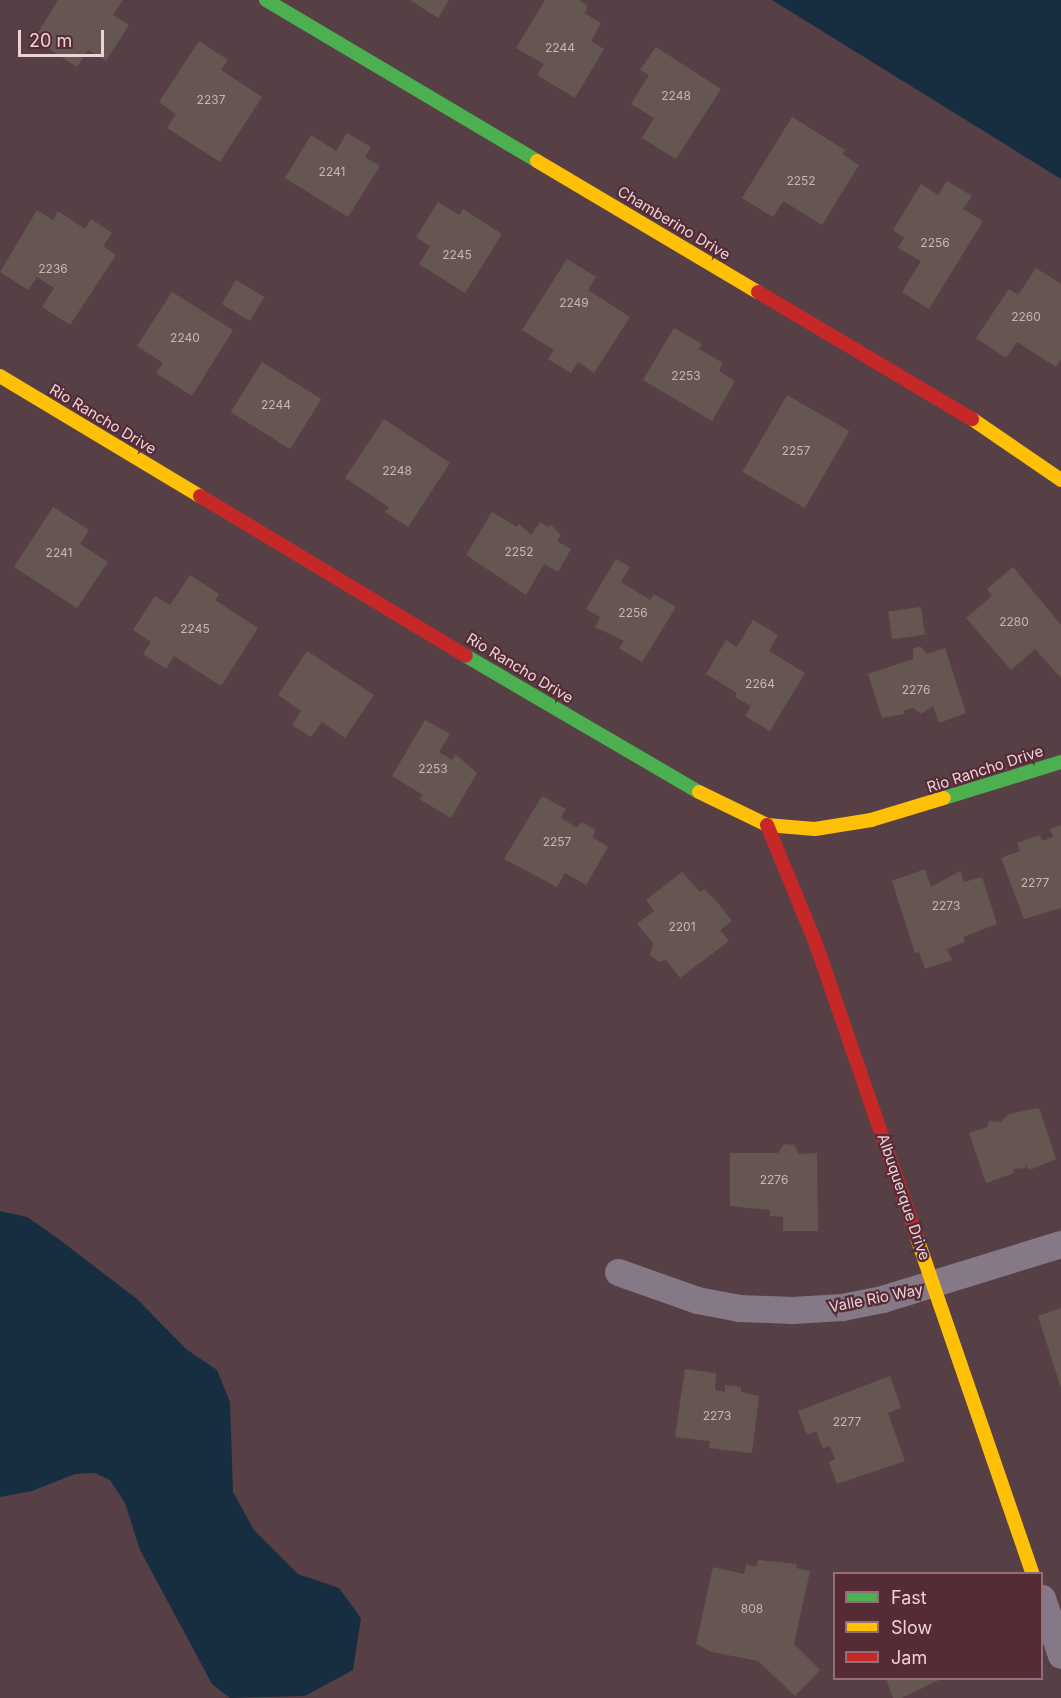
<!DOCTYPE html>
<html>
<head>
<meta charset="utf-8">
<style>
  body { margin:0 }
  #map { position:relative; width:1061px; height:1698px; overflow:hidden; background:#564045; font-family:Inter,sans-serif }
  div>[style] { position:absolute }
  .water>* { inset:0; background:#172e40 }
  .building>* { inset:0; background:#665652; transform-origin:0 0 }
  .street>* { height:27px; margin:-13.5px; padding:0 13.5px; transform-origin:13.5px; border-radius:13.5px; background:#857987 }
  .fast>* { height:14px; margin:-7px; padding:0 7px; transform-origin:7px; border-radius:7px; background:#4caf50 }
  .slow>* { height:14px; margin:-7px; padding:0 7px; transform-origin:7px; border-radius:7px; background:#ffc107 }
  .jam>* { height:14px; margin:-7px; padding:0 7px; transform-origin:7px; border-radius:7px; background:#c62828 }
  span { translate:-50% -50%; white-space:nowrap; text-align:center; line-height:1.15; -webkit-text-stroke:4.5px #552c36; paint-order:stroke }
  .number-label { font-size:12px; color:#cbb3b6 }
  .number-label span { -webkit-text-stroke-width:0 }
  .street-label { font-size:15px; color:#edd2d7 }
  .legend { position:absolute; left:833px; top:1572px; width:210px; height:108px; box-sizing:border-box; background:#552c36; border:2px solid #926e76; margin:0; padding:8px 10px; list-style:none; font-size:18px; color:#edd2d7 }
  .legend li { display:flex; align-items:center; gap:12px; height:30px }
  .legend b { width:30px; border:2px solid #926e76 }
  .scale { position:absolute; left:18px; top:30px; width:86px; height:27px; box-sizing:border-box; border:3px solid #edd2d7; border-top:0; padding-left:8px; font-size:18px; line-height:21px; white-space:nowrap; color:#edd2d7; -webkit-text-stroke:4px #552c36; paint-order:stroke }
</style>
</head>
<body>
<div id="map">
  <div class="water">
    <i style="clip-path:polygon(772px 0,1061px 0,1061px 179px)"></i>
    <i style="clip-path:polygon(0 1211px,27px 1217px,56px 1237px,137px 1299px,186px 1349px,217px 1370px,230px 1402px,233px 1492px,254px 1530px,298px 1574px,339px 1588px,361px 1618px,353px 1670px,305px 1696px,230px 1698px,212px 1684px,140px 1550px,125px 1503px,110px 1480px,95px 1473px,75px 1474px,32px 1491px,0 1497px)"></i>
  </div>
  <div class="building">
    <i style="clip-path:polygon(58px 0,123px 0,113px 15px,129px 25px,106px 61px,88px 50px,77px 67px,34px 39px)"></i>
    <i style="clip-path:polygon(410px 0,449px 0,438px 18px)"></i>
    <i style="clip-path:polygon(545px 0,579px 0,588px 6px,584px 13px,601px 23px,591px 41px,604px 49px,575px 98px,537px 75px,544px 64px,516px 48px)"></i>
    <i style="clip-path:polygon(199px 41px,228px 60px,221px 70px,262px 97px,220px 162px,167px 128px,176px 114px,159px 102px)"></i>
    <i style="clip-path:polygon(656px 47px,721px 89px,676px 159px,642px 138px,654px 118px,631px 104px,649px 75px,640px 70px)"></i>
    <i style="clip-path:polygon(792px 117px,845px 150px,842px 154px,859px 165px,822px 225px,783px 201px,773px 217px,742px 198px)"></i>
    <i style="clip-path:polygon(347px 133px,371px 147px,365px 157px,380px 166px,348px 217px,285px 178px,311px 135px,336px 151px)"></i>
    <i style="clip-path:polygon(947px 181px,972px 196px,963px 209px,983px 221px,929px 309px,902px 292px,921px 261px,898px 248px,904px 238px,893px 230px,921px 184px,938px 195px)"></i>
    <i style="clip-path:polygon(438px 202px,459px 215px,463px 209px,502px 234px,465px 293px,419px 264px,430px 246px,416px 237px)"></i>
    <i style="clip-path:polygon(37px 210px,53px 220px,58px 211px,85px 229px,91px 219px,112px 233px,103px 246px,116px 255px,70px 325px,42px 307px,54px 288px,37px 277px,28px 290px,0 272px)"></i>
    <i style="clip-path:polygon(567px 259px,596px 277px,588px 290px,630px 317px,594px 373px,578px 362px,571px 373px,548px 359px,554px 350px,522px 330px)"></i>
    <i style="clip-path:polygon(1036px 268px,1061px 284px,1061px 359px,1056px 367px,1017px 342px,1006px 358px,976px 338px,1009px 289px,1018px 295px)"></i>
    <i style="left:236px;top:280px;width:33px;height:28px;rotate:31deg"></i>
    <i style="clip-path:polygon(172px 292px,233px 330px,192px 396px,156px 373px,163px 363px,137px 346px)"></i>
    <i style="clip-path:polygon(674px 328px,702px 344px,699px 349px,723px 363px,719px 371px,735px 381px,712px 421px,643px 380px)"></i>
    <i style="left:262px;top:362px;width:70px;height:59px;rotate:32deg"></i>
    <i style="left:787px;top:395px;width:72px;height:89px;rotate:30deg"></i>
    <i style="clip-path:polygon(384px 419px,450px 463px,408px 527px,385px 512px,389px 507px,345px 478px)"></i>
    <i style="clip-path:polygon(53px 507px,89px 530px,80px 544px,108px 562px,77px 608px,14px 567px)"></i>
    <i style="clip-path:polygon(492px 512px,517px 527px,519px 524px,531px 535px,540px 522px,548px 527px,550px 524px,561px 535px,557px 541px,571px 549px,558px 572px,544px 564px,526px 595px,466px 555px)"></i>
    <i style="clip-path:polygon(616px 559px,630px 567px,621px 582px,650px 600px,654px 594px,676px 607px,642px 662px,619px 648px,624px 641px,595px 627px,600px 617px,586px 609px)"></i>
    <i style="clip-path:polygon(1013px 567px,1061px 625px,1061px 678px,1035px 649px,1011px 670px,966px 618px,992px 596px,987px 589px)"></i>
    <i style="clip-path:polygon(190px 575px,219px 594px,215px 600px,258px 628px,221px 686px,174px 656px,166px 669px,143px 654px,151px 642px,133px 630px,155px 596px,170px 605px)"></i>
    <i style="left:921px;top:607px;width:28px;height:33px;rotate:82deg"></i>
    <i style="clip-path:polygon(753px 620px,778px 635px,769px 651px,805px 673px,770px 731px,745px 716px,751px 706px,735px 697px,737px 693px,706px 674px,726px 640px,737px 647px)"></i>
    <i style="clip-path:polygon(920px 646px,927px 654px,945px 648px,966px 713px,939px 723px,933px 706px,921px 714px,913px 708px,903px 711px,905px 714px,882px 718px,868px 674px,913px 659px,913px 649px)"></i>
    <i style="clip-path:polygon(307px 651px,374px 695px,345px 738px,322px 722px,311px 737px,292px 725px,301px 711px,278px 695px)"></i>
    <i style="clip-path:polygon(425px 720px,450px 734px,439px 752px,452px 760px,455px 754px,477px 773px,451px 818px,419px 799px,423px 795px,392px 776px)"></i>
    <i style="clip-path:polygon(542px 796px,566px 809px,561px 818px,577px 828px,581px 822px,596px 830px,592px 837px,608px 847px,586px 885px,565px 873px,557px 887px,504px 859px)"></i>
    <i style="clip-path:polygon(1061px 825px,1061px 908px,1024px 919px,1001px 858px,1020px 851px,1017px 843px,1040px 835px,1042px 841px,1053px 837px,1050px 829px)"></i>
    <i style="clip-path:polygon(925px 869px,931px 887px,960px 871px,964px 882px,982px 877px,997px 924px,963px 937px,965px 942px,947px 949px,952px 960px,925px 969px,919px 952px,915px 953px,892px 881px)"></i>
    <i style="clip-path:polygon(682px 872px,700px 892px,704px 889px,718px 903px,732px 921px,720px 930px,729px 941px,680px 978px,666px 960px,659px 962px,650px 955px,653px 943px,637px 924px,654px 911px,646px 900px)"></i>
    <i style="clip-path:polygon(1039px 1108px,1056px 1159px,1030px 1170px,1025px 1164px,1026px 1168px,1013px 1169px,1014px 1173px,986px 1183px,969px 1133px,987px 1127px,989px 1121px,1001px 1122px,1009px 1114px)"></i>
    <i style="clip-path:polygon(784px 1144px,794px 1145px,799px 1154px,817px 1153px,818px 1231px,783px 1231px,783px 1217px,770px 1216px,770px 1210px,730px 1206px,730px 1153px,778px 1153px)"></i>
    <i style="clip-path:polygon(1061px 1308px,1061px 1388px,1038px 1316px)"></i>
    <i style="clip-path:polygon(685px 1369px,716px 1373px,715px 1390px,725px 1392px,725px 1385px,741px 1387px,741px 1392px,759px 1396px,752px 1453px,709px 1448px,710px 1441px,675px 1437px)"></i>
    <i style="clip-path:polygon(890px 1376px,901px 1408px,888px 1413px,905px 1461px,837px 1484px,829px 1462px,835px 1459px,830px 1446px,823px 1448px,816px 1431px,807px 1435px,798px 1411px)"></i>
    <i style="clip-path:polygon(758px 1560px,797px 1564px,796px 1568px,810px 1571px,794px 1644px,820px 1670px,795px 1696px,758px 1661px,712px 1652px,696px 1644px,713px 1567px,744px 1574px,746px 1564px,756px 1567px)"></i>
    <i style="clip-path:polygon(886px 1678px,941px 1678px,941px 1679px,902px 1698px,893px 1698px)"></i>
  </div>
  <div class="street">
    <i style="left:618px;top:1272px;width:84px;rotate:19.5deg"></i>
    <i style="left:697px;top:1300px;width:43px;rotate:10.8deg"></i>
    <i style="left:739px;top:1308px;width:53px;rotate:2.2deg"></i>
    <i style="left:792px;top:1310px;width:50px;rotate:-3.4deg"></i>
    <i style="left:842px;top:1307px;width:41px;rotate:-11.3deg"></i>
    <i style="left:882px;top:1299px;width:187px;rotate:-17.1deg"></i>
    <i style="left:1042px;top:1598px;width:60px;rotate:71.6deg"></i>
  </div>
  <div class="fast">
    <i style="left:266px;top:0;width:315px;rotate:30.7deg"></i>
    <i style="left:466px;top:656px;width:270px;rotate:30.3deg"></i>
    <i style="left:944px;top:798px;width:122px;rotate:-17.1deg"></i>
  </div>
  <div class="slow">
    <i style="left:537px;top:161px;width:257px;rotate:30.7deg"></i>
    <i style="left:0;top:376px;width:233px;rotate:31deg"></i>
    <i style="left:972px;top:419px;width:108px;rotate:34.4deg"></i>
    <i style="left:699px;top:792px;width:76px;rotate:25.9deg"></i>
    <i style="left:767px;top:825px;width:48px;rotate:4.8deg"></i>
    <i style="left:815px;top:829px;width:57px;rotate:-9.1deg"></i>
    <i style="left:871px;top:820px;width:76px;rotate:-16.8deg"></i>
    <i style="left:917px;top:1238px;width:355px;rotate:71deg"></i>
  </div>
  <div class="jam">
    <i style="left:758px;top:292px;width:249px;rotate:30.7deg"></i>
    <i style="left:200px;top:496px;width:310px;rotate:31deg"></i>
    <i style="left:767px;top:825px;width:129px;rotate:67.6deg"></i>
    <i style="left:816px;top:944px;width:311px;rotate:71deg"></i>
  </div>
  <div class="number-label">
    <span style="left:560px;top:48px">2244</span>
    <span style="left:676px;top:96px">2248</span>
    <span style="left:211px;top:100px">2237</span>
    <span style="left:332px;top:172px">2241</span>
    <span style="left:801px;top:181px">2252</span>
    <span style="left:935px;top:243px">2256</span>
    <span style="left:457px;top:255px">2245</span>
    <span style="left:53px;top:269px">2236</span>
    <span style="left:574px;top:303px">2249</span>
    <span style="left:1026px;top:317px">2260</span>
    <span style="left:185px;top:338px">2240</span>
    <span style="left:686px;top:376px">2253</span>
    <span style="left:276px;top:405px">2244</span>
    <span style="left:796px;top:451px">2257</span>
    <span style="left:397px;top:471px">2248</span>
    <span style="left:519px;top:552px">2252</span>
    <span style="left:59px;top:553px">2241</span>
    <span style="left:633px;top:613px">2256</span>
    <span style="left:1014px;top:622px">2280</span>
    <span style="left:195px;top:629px">2245</span>
    <span style="left:760px;top:684px">2264</span>
    <span style="left:916px;top:690px">2276</span>
    <span style="left:433px;top:769px">2253</span>
    <span style="left:557px;top:842px">2257</span>
    <span style="left:1035px;top:883px">2277</span>
    <span style="left:946px;top:906px">2273</span>
    <span style="left:682px;top:927px">2201</span>
    <span style="left:774px;top:1180px">2276</span>
    <span style="left:717px;top:1416px">2273</span>
    <span style="left:847px;top:1422px">2277</span>
    <span style="left:752px;top:1609px">808</span>
  </div>
  <div class="street-label">
    <span style="left:674px;top:223px;rotate:31deg">Chamberino Drive</span>
    <span style="left:103px;top:419px;rotate:31deg">Rio Rancho Drive</span>
    <span style="left:520px;top:668px;rotate:31deg">Rio Rancho Drive</span>
    <span style="left:985px;top:769px;rotate:-18deg">Rio Rancho Drive</span>
    <span style="left:904px;top:1197px;rotate:71deg">Albuquerque Drive</span>
    <span style="left:876px;top:1298px;rotate:-11deg">Valle Rio Way</span>
  </div>
  <ul class="legend">
  <li><b style="height:8px;background:#4caf50"></b>Fast</li>
  <li><b style="height:8px;background:#ffc107"></b>Slow</li>
  <li><b style="height:8px;background:#c62828"></b>Jam</li>
  </ul>
  <div class="scale">20 m</div>
</div>
</body>
</html>
